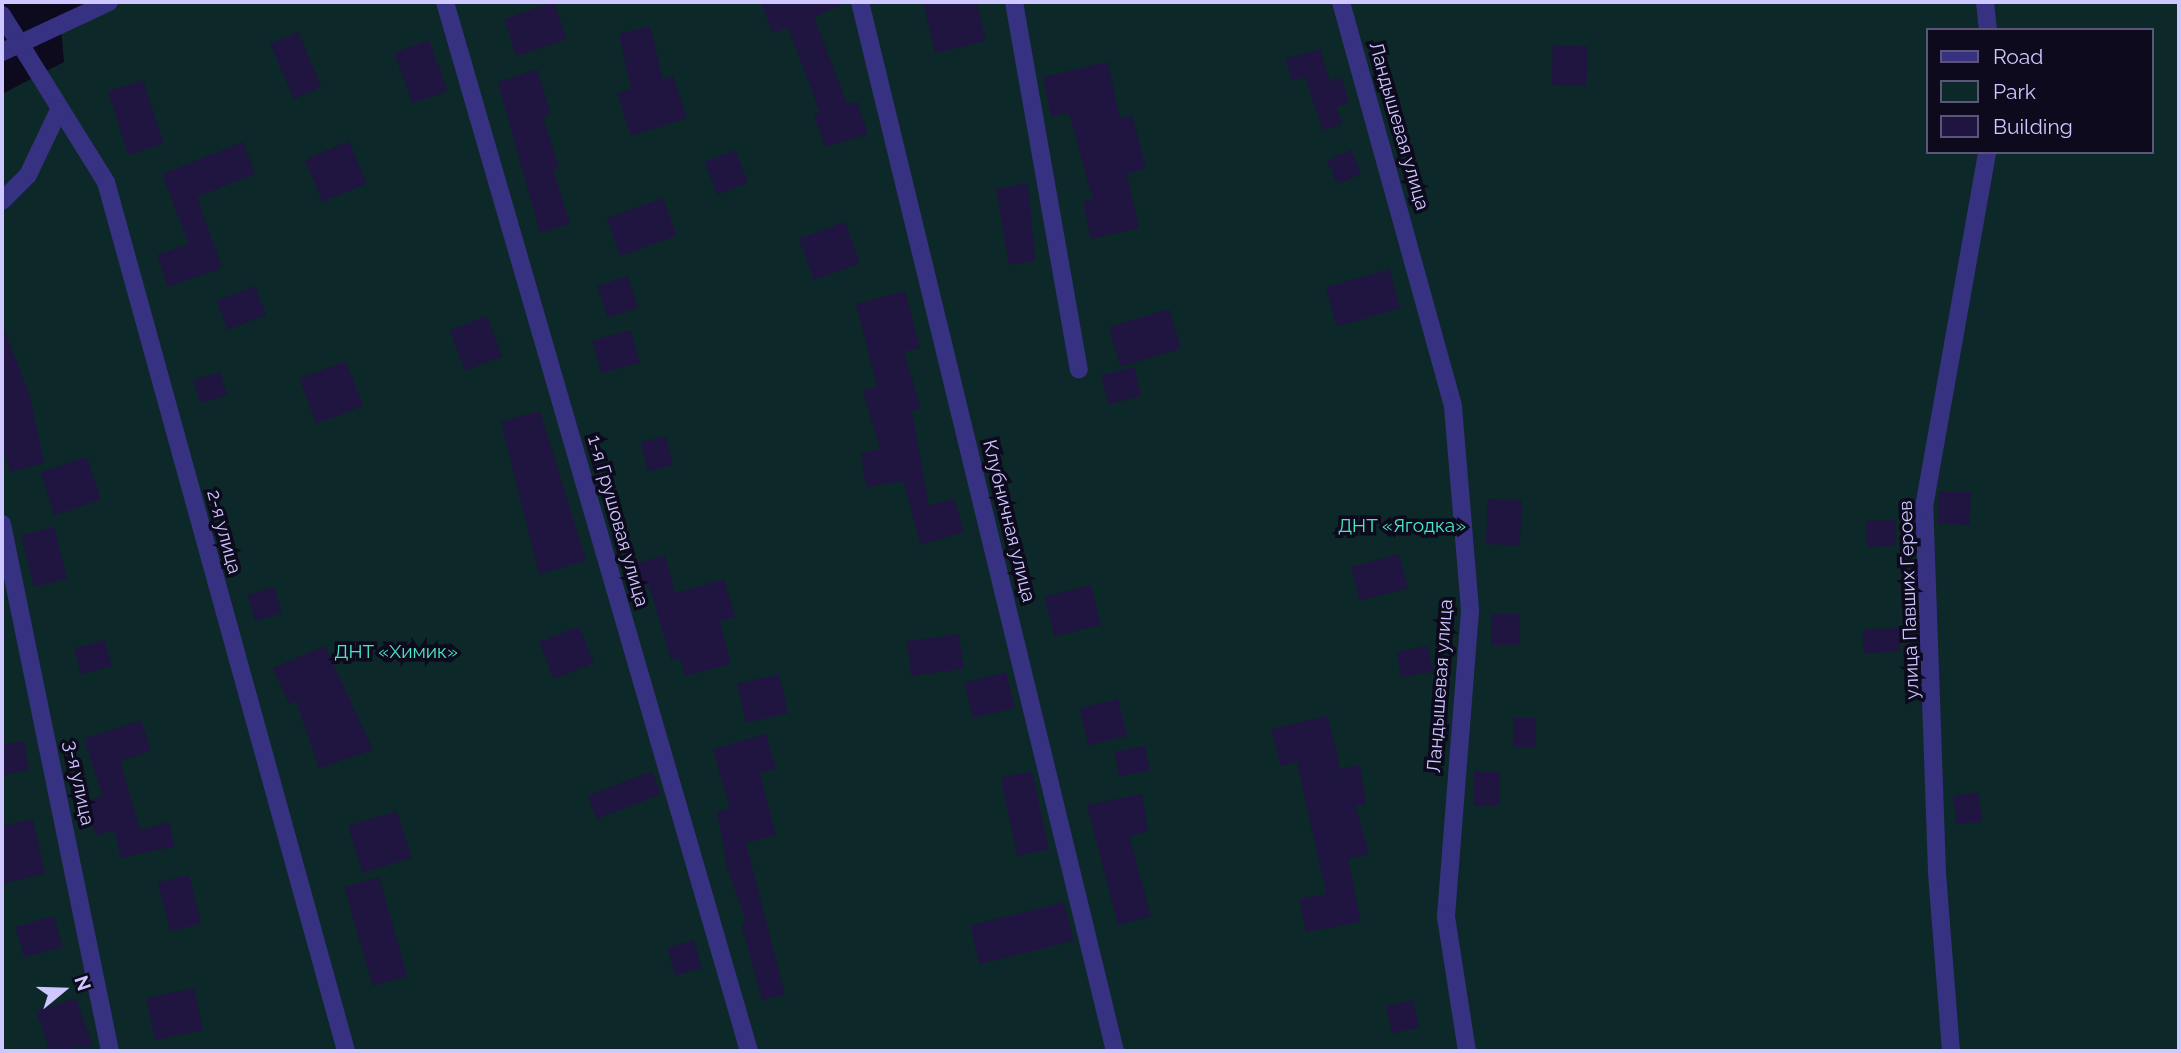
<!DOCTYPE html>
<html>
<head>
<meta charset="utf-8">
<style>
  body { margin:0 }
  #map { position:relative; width:2181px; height:1053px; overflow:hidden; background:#0e0a1e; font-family:Raleway,sans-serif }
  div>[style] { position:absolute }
  .green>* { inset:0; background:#0d2828 }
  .building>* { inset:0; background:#1f1540; transform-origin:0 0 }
  .minor>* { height:18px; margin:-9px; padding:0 9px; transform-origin:9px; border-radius:9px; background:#373181 }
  span { translate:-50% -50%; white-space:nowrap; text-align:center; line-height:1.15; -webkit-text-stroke:7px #0e0a1e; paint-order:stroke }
  .street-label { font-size:19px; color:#cfc7ff }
  .park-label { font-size:19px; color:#4ae8c6 }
  .frame { position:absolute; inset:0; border:4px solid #cfc7ff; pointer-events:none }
  .legend { position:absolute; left:1926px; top:28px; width:228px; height:126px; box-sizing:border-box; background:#0e0a1e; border:2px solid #5b5678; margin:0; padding:9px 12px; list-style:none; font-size:21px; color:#cfc7ff }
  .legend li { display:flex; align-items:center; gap:14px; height:35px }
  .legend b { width:35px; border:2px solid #5b5678 }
  .north { position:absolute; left:28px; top:955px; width:70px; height:70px; -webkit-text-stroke:5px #0e0a1e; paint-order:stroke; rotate:71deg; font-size:19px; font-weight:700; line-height:28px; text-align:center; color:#cfc7ff }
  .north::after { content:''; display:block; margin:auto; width:24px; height:32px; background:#cfc7ff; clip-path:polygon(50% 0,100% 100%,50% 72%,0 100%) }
</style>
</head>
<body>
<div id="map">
  <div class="green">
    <i style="clip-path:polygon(evenodd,122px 2px,2179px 2px,2179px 1051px,2px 1051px,2px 94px,64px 62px,61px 28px,122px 2px,1927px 30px,2151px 30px,2151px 152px,1927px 152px,1927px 30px)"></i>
  </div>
  <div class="building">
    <i style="left:554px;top:2px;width:39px;height:53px;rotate:71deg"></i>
    <i style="clip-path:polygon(761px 2px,848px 2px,814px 17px,847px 104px,857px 101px,868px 134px,825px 147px,814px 115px,820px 113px,788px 27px,773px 33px)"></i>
    <i style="clip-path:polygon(923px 2px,977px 2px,986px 41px,935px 53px)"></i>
    <i style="clip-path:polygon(650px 26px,663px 79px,673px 76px,687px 118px,631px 136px,617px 93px,631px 89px,619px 34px)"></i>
    <i style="left:298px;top:32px;width:60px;height:30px;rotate:67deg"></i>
    <i style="left:429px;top:40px;width:54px;height:37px;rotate:70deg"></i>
    <i style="left:1553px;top:45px;width:35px;height:40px;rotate:2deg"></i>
    <i style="clip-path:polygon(1320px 49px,1330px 81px,1341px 77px,1349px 102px,1337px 107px,1342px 124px,1323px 130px,1305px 77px,1292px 81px,1285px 59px)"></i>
    <i style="clip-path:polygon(1108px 62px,1120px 118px,1132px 115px,1146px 168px,1127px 174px,1139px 228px,1091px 239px,1083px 202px,1093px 200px,1069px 113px,1051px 117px,1043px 77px)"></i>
    <i style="clip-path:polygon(537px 69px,551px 114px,543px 116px,559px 168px,553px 170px,570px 224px,540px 233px,498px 82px)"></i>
    <i style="left:143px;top:80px;width:67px;height:37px;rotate:72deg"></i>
    <i style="left:349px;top:141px;width:46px;height:48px;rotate:67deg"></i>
    <i style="clip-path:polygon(243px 142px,255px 174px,197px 197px,222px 268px,168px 287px,157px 255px,189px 244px,162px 174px)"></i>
    <i style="left:735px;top:150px;width:35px;height:33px;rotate:68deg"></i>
    <i style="left:1351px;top:150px;width:26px;height:26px;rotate:67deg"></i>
    <i style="clip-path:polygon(1028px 183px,1035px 261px,1009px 265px,996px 189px)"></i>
    <i style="left:663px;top:198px;width:40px;height:60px;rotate:70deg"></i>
    <i style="left:845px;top:222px;width:44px;height:49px;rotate:70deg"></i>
    <i style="left:1389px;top:269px;width:41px;height:66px;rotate:74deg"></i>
    <i style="left:628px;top:276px;width:33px;height:32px;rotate:72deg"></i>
    <i style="left:255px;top:286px;width:31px;height:41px;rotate:69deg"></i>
    <i style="clip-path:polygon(905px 291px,920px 348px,904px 352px,921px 408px,912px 411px,929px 506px,954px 498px,964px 532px,921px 545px,903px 481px,866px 487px,861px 453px,880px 449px,863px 391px,877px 386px,856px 304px)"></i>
    <i style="left:1169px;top:309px;width:41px;height:63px;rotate:73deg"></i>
    <i style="left:487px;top:316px;width:43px;height:40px;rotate:69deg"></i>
    <i style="clip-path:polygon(2px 324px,30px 396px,44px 463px,10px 472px,2px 443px)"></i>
    <i style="left:631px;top:330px;width:34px;height:40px;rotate:75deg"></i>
    <i style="left:346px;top:361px;width:48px;height:50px;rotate:69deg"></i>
    <i style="left:1134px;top:367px;width:30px;height:34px;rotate:76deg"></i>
    <i style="left:220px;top:372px;width:24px;height:28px;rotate:73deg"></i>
    <i style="clip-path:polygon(540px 411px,586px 561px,539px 574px,501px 422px)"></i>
    <i style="left:666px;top:436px;width:30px;height:26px;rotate:76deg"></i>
    <i style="left:87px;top:457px;width:45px;height:49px;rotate:72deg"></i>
    <i style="left:1939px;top:491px;width:32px;height:33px;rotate:2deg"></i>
    <i style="left:1488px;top:499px;width:34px;height:45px;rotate:3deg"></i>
    <i style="left:1895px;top:520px;width:26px;height:29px;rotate:88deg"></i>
    <i style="left:54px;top:527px;width:53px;height:34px;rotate:76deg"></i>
    <i style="left:1399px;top:554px;width:35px;height:50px;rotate:75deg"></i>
    <i style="clip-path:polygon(665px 556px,675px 593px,724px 579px,735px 617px,720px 622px,731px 664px,685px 676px,680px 658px,671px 660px,649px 585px,641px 587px,634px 564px)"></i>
    <i style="left:1091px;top:585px;width:41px;height:48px;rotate:76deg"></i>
    <i style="left:274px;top:587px;width:27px;height:28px;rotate:73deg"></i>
    <i style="left:1491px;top:614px;width:29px;height:31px"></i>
    <i style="left:579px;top:626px;width:40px;height:43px;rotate:68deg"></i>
    <i style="left:1899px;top:628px;width:24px;height:36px;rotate:88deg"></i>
    <i style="left:959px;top:634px;width:35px;height:53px;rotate:82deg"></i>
    <i style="left:105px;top:640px;width:27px;height:32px;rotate:75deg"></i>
    <i style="clip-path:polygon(325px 646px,373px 750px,319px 768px,296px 701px,289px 704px,273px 668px)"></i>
    <i style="left:1428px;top:646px;width:26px;height:32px;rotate:79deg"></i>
    <i style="left:1006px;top:672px;width:37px;height:43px;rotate:76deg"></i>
    <i style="left:779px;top:674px;width:40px;height:43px;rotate:77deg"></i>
    <i style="left:1118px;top:699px;width:38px;height:40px;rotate:76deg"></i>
    <i style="clip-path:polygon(1328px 716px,1340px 769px,1360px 765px,1366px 804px,1356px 806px,1369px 854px,1348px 859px,1361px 922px,1306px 932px,1299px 899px,1326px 894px,1297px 762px,1281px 766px,1271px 729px)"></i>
    <i style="left:1513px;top:718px;width:23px;height:29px"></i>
    <i style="clip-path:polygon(141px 720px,151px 751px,120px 761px,140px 830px,169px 822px,175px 846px,121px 858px,114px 830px,96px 836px,86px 801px,103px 796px,84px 739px)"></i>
    <i style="clip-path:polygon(766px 734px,776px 769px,760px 773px,776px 835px,746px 843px,785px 995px,762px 1000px,742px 926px,746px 920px,727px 867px,717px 812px,730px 808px,713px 749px)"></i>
    <i style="clip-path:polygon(24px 741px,29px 770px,2px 775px,2px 745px)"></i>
    <i style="left:1145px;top:746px;width:25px;height:31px;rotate:79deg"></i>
    <i style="left:652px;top:771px;width:25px;height:69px;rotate:69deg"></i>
    <i style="left:1032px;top:771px;width:80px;height:32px;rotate:78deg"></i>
    <i style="left:1500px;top:771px;width:35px;height:26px;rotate:90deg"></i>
    <i style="left:1979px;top:793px;width:29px;height:26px;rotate:84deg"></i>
    <i style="clip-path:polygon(1142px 794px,1148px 831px,1129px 836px,1151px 916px,1118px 925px,1087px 805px)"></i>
    <i style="left:397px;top:811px;width:49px;height:51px;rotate:73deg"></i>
    <i style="clip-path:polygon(33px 819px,45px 874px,2px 884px,2px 826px)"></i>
    <i style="left:189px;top:875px;width:50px;height:32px;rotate:76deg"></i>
    <i style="left:379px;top:877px;width:103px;height:36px;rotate:74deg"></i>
    <i style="left:1064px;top:902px;width:40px;height:97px;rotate:76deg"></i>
    <i style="left:54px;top:916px;width:32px;height:40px;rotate:74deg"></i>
    <i style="left:694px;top:940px;width:29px;height:28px;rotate:74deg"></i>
    <i style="left:194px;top:988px;width:43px;height:49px;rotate:78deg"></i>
    <i style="clip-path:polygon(76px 998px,93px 1046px,50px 1051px,36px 1011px)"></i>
    <i style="left:1413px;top:1000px;width:28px;height:28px;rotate:77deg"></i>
  </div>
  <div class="minor">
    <i style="left:445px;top:2px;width:1092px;rotate:73.84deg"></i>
    <i style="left:860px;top:2px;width:1080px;rotate:76.34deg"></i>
    <i style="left:1014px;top:2px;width:373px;rotate:80deg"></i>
    <i style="left:1341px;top:2px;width:420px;rotate:74.5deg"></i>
    <i style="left:1453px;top:407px;width:205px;rotate:85.2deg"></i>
    <i style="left:1470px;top:611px;width:307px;rotate:94.5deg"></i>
    <i style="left:1446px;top:917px;width:136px;rotate:81.1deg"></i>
    <i style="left:1985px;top:2px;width:28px;rotate:84deg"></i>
    <i style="left:2px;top:15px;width:197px;rotate:58.1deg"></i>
    <i style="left:106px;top:182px;width:902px;rotate:74.56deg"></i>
    <i style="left:2px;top:52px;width:118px;rotate:-25deg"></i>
    <i style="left:2px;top:201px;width:37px;rotate:-45deg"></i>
    <i style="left:28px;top:175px;width:72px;rotate:-64.5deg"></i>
    <i style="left:2px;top:524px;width:538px;rotate:78.42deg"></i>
    <i style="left:1951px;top:1051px;width:180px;rotate:-94.5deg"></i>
    <i style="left:1937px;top:872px;width:365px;rotate:-92deg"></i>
    <i style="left:1924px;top:507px;width:361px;rotate:-79.9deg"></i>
  </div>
  <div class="street-label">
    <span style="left:1399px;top:126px;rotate:74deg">Ландышевая улица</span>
    <span style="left:618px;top:521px;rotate:74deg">1-я Грушовая улица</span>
    <span style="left:1009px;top:521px;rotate:76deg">Клубничная улица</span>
    <span style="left:224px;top:532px;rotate:75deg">2-я улица</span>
    <span style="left:1909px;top:600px;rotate:-92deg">улица Павших Героев</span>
    <span style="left:1440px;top:686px;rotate:-86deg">Ландышевая улица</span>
    <span style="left:79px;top:783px;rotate:78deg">3-я улица</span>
  </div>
  <div class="park-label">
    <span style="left:1402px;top:526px">ДНТ «Ягодка»</span>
    <span style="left:396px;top:652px">ДНТ «Химик»</span>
  </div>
  <div class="frame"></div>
  <ul class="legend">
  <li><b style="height:9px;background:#373181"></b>Road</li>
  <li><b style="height:19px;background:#0d2828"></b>Park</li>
  <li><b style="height:19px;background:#1f1540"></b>Building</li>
  </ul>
  <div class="north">N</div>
</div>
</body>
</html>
